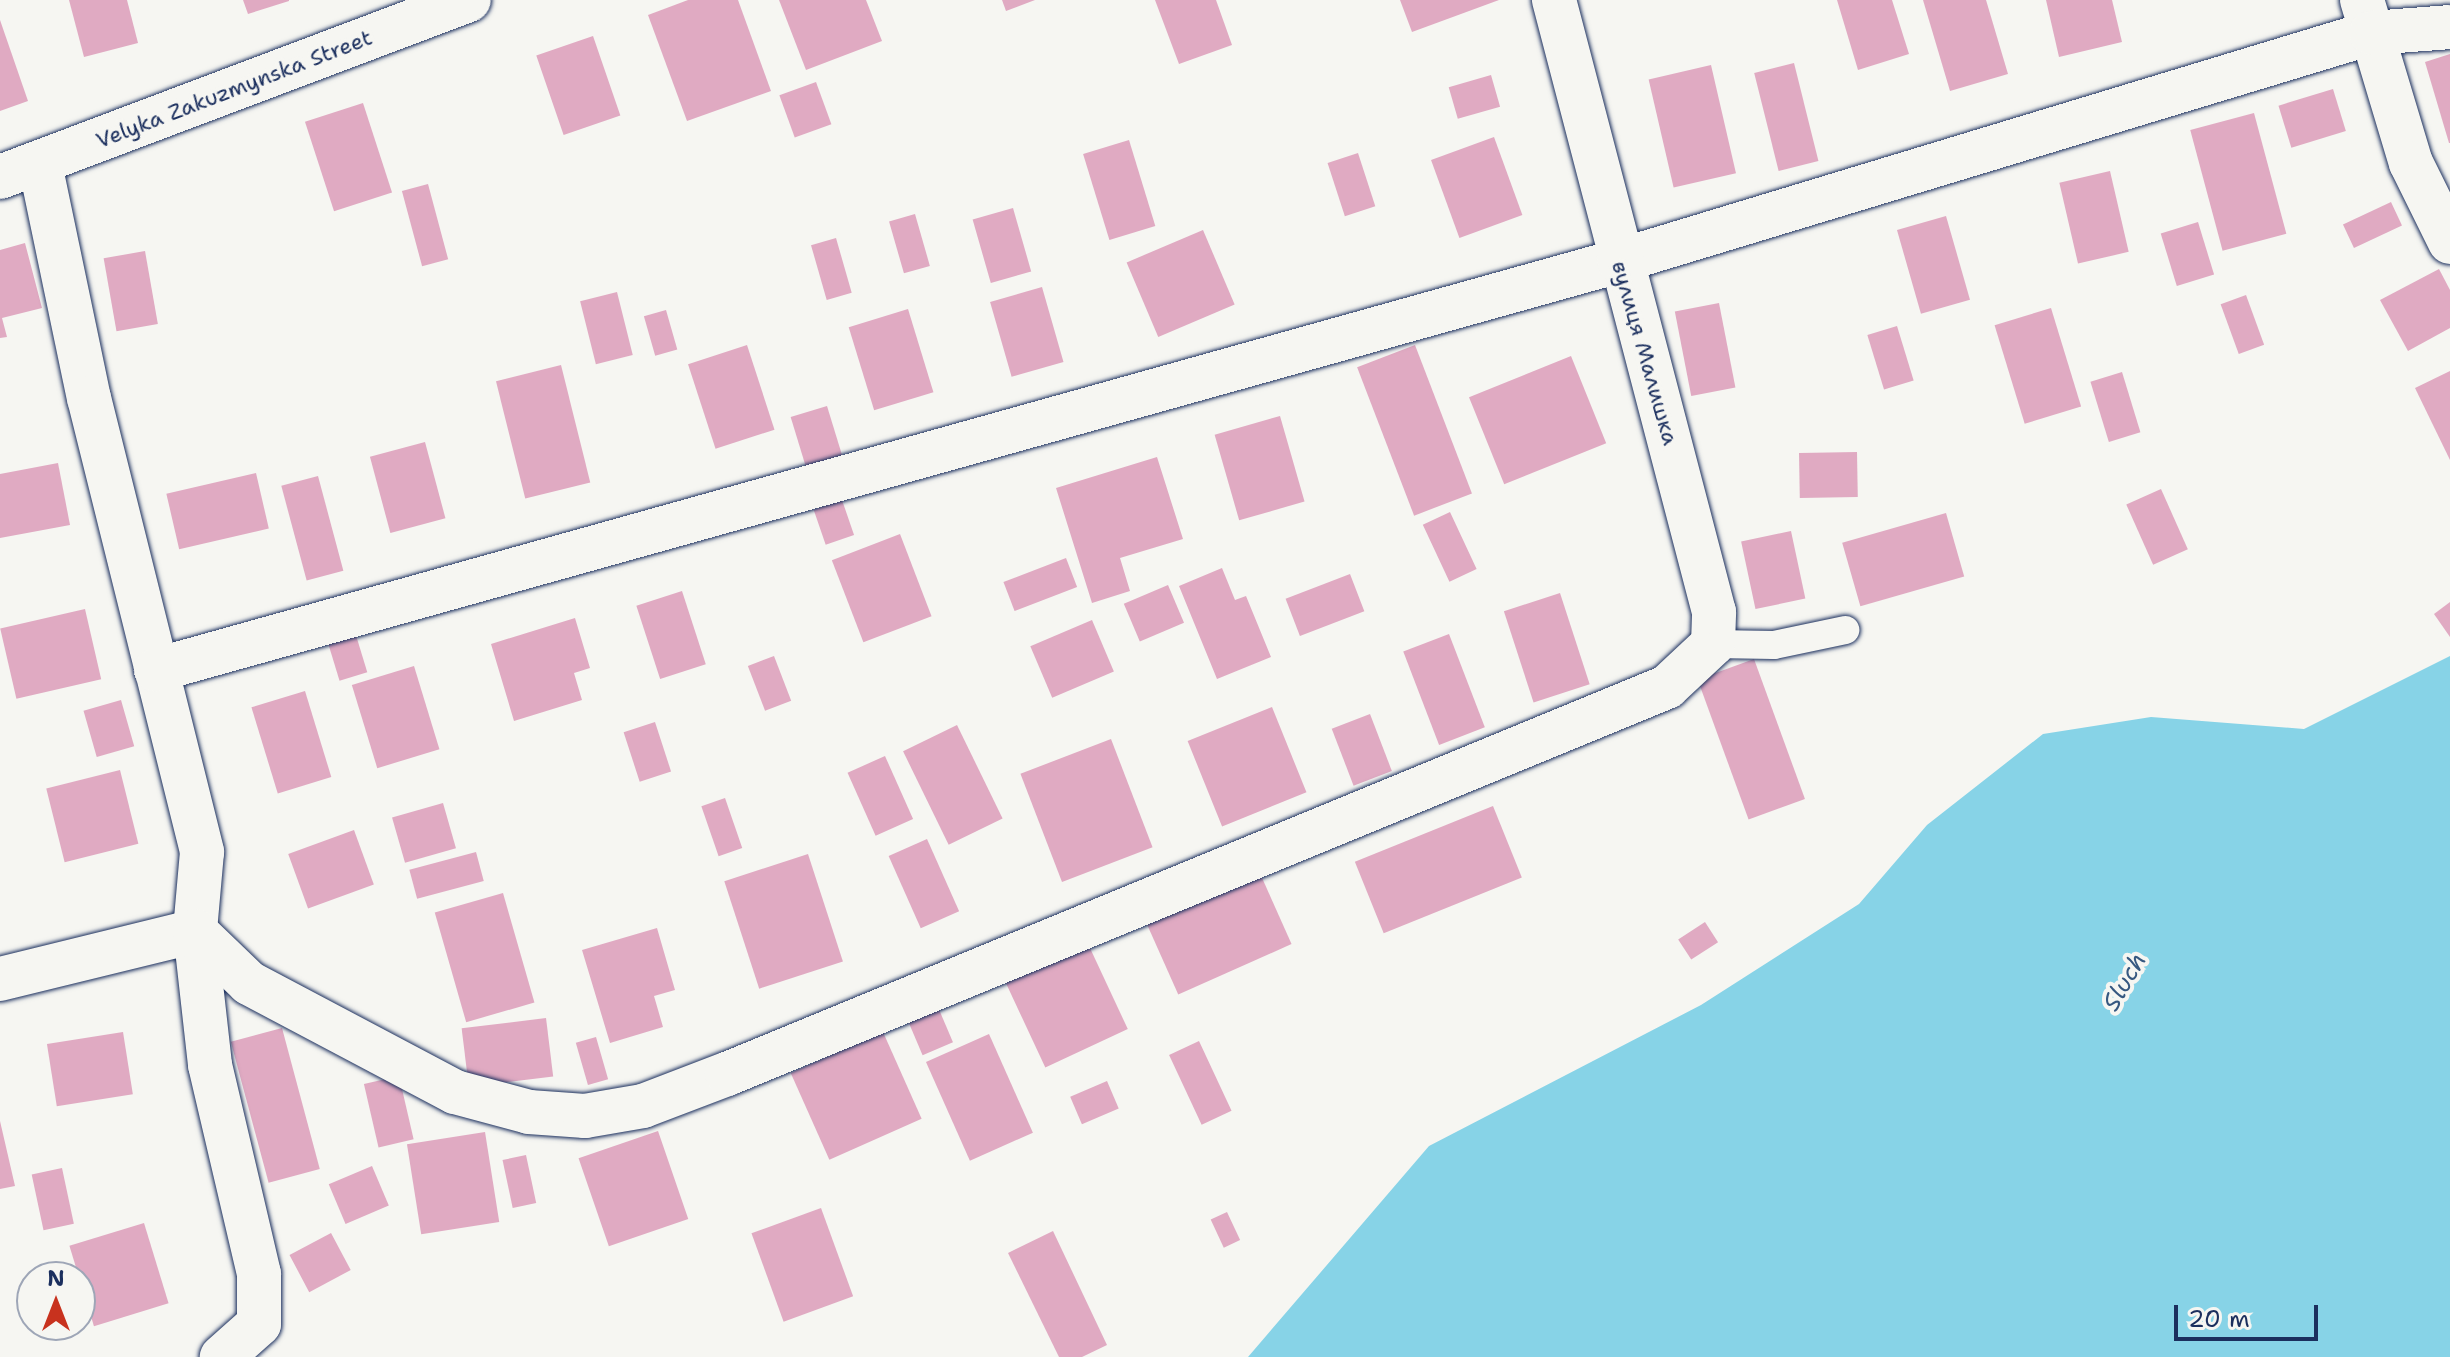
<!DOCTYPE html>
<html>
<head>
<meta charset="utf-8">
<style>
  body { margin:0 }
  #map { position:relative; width:2450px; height:1357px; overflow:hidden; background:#f6f6f2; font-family:"Shantell Sans",sans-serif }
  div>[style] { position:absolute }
  .water>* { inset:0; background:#87d3e7 }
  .building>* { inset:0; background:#e0aac2; transform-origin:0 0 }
  .roads { filter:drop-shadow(0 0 2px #1b2f5e) drop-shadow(0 0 2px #1b2f5e) }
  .lane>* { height:28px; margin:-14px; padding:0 14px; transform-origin:14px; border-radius:14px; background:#f6f6f2 }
  .street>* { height:44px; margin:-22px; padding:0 22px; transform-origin:22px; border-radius:22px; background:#f6f6f2 }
  .secondary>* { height:44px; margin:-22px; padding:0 22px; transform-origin:22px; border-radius:22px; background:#f6f6f2 }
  span { translate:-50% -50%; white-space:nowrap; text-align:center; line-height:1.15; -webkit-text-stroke:8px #f6f6f2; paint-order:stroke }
  .street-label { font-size:22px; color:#1b2f5e }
  .water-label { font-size:24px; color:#365880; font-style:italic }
  .north { position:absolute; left:16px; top:1261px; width:80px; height:80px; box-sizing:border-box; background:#f6f6f2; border:2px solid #9ea6b7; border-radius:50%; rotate:0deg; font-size:22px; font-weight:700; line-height:32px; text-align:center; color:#1b2f5e }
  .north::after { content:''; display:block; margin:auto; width:28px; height:36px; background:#c8321e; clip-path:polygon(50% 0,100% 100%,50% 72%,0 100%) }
  .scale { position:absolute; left:2174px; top:1305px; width:144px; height:36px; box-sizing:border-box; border:4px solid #1b2f5e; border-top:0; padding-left:10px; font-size:24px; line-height:28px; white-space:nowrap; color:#1b2f5e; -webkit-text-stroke:6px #f6f6f2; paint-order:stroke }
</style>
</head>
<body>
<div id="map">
  <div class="water">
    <i style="clip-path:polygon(2450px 656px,2450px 1357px,1248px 1357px,1429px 1146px,1701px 1005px,1859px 904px,1927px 825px,2043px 734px,2151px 717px,2304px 729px)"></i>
  </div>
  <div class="building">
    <i style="clip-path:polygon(69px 0,127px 0,138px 43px,84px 57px)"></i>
    <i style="clip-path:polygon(243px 0,289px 0,289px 1px,248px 14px)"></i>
    <i style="clip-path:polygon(688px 0,738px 0,771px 91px,687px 121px,648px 15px)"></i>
    <i style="clip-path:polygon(779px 0,866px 0,882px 41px,806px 70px)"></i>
    <i style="clip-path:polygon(1002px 0,1035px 0,1006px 11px)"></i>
    <i style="clip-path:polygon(1155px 0,1216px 0,1232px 45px,1179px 64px)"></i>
    <i style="clip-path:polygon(1400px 0,1499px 0,1412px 32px)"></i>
    <i style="clip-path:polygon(1837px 0,1892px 0,1909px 54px,1858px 70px)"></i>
    <i style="clip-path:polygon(1923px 0,1986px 0,2008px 74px,1950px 91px)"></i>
    <i style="clip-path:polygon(2046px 0,2112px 0,2122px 42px,2059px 57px)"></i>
    <i style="clip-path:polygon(0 20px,28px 101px,0 111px)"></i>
    <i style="left:593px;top:36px;width:84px;height:60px;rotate:71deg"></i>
    <i style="clip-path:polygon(2450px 54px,2450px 143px,2449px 143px,2425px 62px)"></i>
    <i style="left:1794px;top:63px;width:101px;height:41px;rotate:76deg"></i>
    <i style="left:1711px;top:65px;width:111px;height:64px;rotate:77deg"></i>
    <i style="left:1491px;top:75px;width:33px;height:44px;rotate:74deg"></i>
    <i style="left:816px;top:82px;width:45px;height:39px;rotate:70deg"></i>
    <i style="left:2333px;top:89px;width:44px;height:57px;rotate:73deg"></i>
    <i style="left:363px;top:103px;width:94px;height:61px;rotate:72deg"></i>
    <i style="left:2254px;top:113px;width:125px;height:66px;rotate:75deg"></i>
    <i style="left:1494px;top:137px;width:83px;height:67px;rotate:70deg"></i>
    <i style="left:1129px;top:140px;width:90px;height:48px;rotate:73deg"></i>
    <i style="left:1358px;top:153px;width:56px;height:32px;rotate:72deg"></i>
    <i style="left:2110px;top:171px;width:83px;height:52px;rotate:77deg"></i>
    <i style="left:428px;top:184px;width:78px;height:27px;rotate:75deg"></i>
    <i style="left:2391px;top:202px;width:26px;height:53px;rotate:65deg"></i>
    <i style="left:1013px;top:208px;width:66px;height:42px;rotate:74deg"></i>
    <i style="left:915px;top:214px;width:54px;height:27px;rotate:74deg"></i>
    <i style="left:1946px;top:216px;width:87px;height:51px;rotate:74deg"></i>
    <i style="left:2198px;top:222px;width:55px;height:39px;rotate:73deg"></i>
    <i style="left:1203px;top:230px;width:81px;height:83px;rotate:67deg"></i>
    <i style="left:836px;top:238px;width:57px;height:26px;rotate:74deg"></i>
    <i style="clip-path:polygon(25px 243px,42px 308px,2px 318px,7px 337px,0 338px,0 250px)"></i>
    <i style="left:145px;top:251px;width:74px;height:42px;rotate:80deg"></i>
    <i style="clip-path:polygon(2439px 269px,2450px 290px,2450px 328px,2408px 351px,2380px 300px)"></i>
    <i style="left:1042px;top:287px;width:78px;height:54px;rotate:74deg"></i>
    <i style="left:617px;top:292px;width:65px;height:38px;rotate:76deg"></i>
    <i style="left:2246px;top:295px;width:53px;height:27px;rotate:70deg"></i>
    <i style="left:1719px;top:303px;width:86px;height:45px;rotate:79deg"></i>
    <i style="left:2051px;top:308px;width:103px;height:59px;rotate:73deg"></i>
    <i style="left:908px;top:309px;width:87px;height:62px;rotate:73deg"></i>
    <i style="left:666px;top:310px;width:41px;height:23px;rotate:74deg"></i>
    <i style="left:1897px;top:326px;width:57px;height:31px;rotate:73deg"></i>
    <i style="left:747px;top:345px;width:89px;height:62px;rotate:72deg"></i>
    <i style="left:1415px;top:345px;width:159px;height:62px;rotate:69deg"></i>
    <i style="left:1571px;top:356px;width:94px;height:110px;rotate:68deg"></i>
    <i style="left:561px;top:365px;width:121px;height:67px;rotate:76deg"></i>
    <i style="clip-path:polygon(2450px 371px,2450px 460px,2415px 388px)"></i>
    <i style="left:2122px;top:372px;width:63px;height:33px;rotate:73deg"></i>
    <i style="left:827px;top:406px;width:55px;height:38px;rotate:73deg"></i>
    <i style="left:1280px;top:416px;width:89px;height:68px;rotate:74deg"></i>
    <i style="left:425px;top:442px;width:79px;height:57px;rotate:75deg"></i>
    <i style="left:1857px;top:452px;width:45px;height:58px;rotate:89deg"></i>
    <i style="clip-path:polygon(1157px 457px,1183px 539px,1120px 558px,1130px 591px,1092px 603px,1056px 488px)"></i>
    <i style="clip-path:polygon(58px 463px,70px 525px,0 538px,0 474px)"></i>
    <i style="left:256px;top:473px;width:57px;height:92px;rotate:77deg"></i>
    <i style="left:318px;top:476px;width:98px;height:38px;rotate:75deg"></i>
    <i style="left:2161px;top:489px;width:66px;height:38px;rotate:66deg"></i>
    <i style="left:842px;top:500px;width:37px;height:30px;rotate:71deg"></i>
    <i style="left:1450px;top:512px;width:63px;height:30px;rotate:65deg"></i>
    <i style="left:1946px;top:513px;width:66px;height:108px;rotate:74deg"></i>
    <i style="left:1791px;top:531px;width:69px;height:51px;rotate:78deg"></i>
    <i style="left:900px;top:534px;width:88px;height:73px;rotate:69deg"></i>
    <i style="left:1066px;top:558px;width:31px;height:67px;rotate:69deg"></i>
    <i style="clip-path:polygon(1222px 568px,1235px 600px,1246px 596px,1271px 657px,1217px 679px,1179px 586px)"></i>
    <i style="left:1350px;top:574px;width:40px;height:69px;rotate:69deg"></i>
    <i style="left:1168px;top:585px;width:41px;height:48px;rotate:67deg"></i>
    <i style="left:682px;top:591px;width:77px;height:48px;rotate:72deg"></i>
    <i style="left:1560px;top:593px;width:96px;height:59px;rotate:72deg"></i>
    <i style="clip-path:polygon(2450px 602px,2450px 637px,2434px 614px)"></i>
    <i style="left:85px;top:609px;width:72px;height:87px;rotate:77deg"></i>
    <i style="clip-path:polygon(575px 618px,590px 668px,574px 673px,582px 700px,514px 721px,491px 644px)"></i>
    <i style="left:1092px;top:620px;width:56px;height:67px;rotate:67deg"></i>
    <i style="left:355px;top:632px;width:42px;height:29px;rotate:73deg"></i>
    <i style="left:1449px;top:634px;width:100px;height:49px;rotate:69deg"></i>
    <i style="left:774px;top:656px;width:48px;height:28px;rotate:69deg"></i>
    <i style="left:1754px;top:659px;width:149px;height:60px;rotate:70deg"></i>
    <i style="left:414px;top:666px;width:87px;height:65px;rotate:73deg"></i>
    <i style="left:305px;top:691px;width:90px;height:56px;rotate:73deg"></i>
    <i style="left:121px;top:700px;width:48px;height:39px;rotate:74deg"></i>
    <i style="left:1272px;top:707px;width:92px;height:91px;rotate:68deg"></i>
    <i style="left:1370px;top:714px;width:61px;height:41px;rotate:69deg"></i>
    <i style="left:655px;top:722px;width:52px;height:33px;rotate:72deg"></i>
    <i style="left:957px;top:725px;width:104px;height:60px;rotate:64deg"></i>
    <i style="left:1111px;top:739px;width:116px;height:97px;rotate:69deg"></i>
    <i style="left:885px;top:756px;width:69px;height:41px;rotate:66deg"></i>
    <i style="left:120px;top:770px;width:76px;height:76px;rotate:76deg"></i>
    <i style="left:725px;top:798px;width:53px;height:25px;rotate:71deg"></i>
    <i style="left:443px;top:803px;width:47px;height:53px;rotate:74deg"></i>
    <i style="left:1493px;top:806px;width:77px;height:149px;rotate:68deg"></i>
    <i style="left:354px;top:830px;width:58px;height:70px;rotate:70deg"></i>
    <i style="left:927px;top:839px;width:79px;height:42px;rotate:66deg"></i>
    <i style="left:476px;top:852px;width:30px;height:69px;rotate:75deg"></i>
    <i style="left:808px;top:854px;width:113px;height:88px;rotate:72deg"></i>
    <i style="left:1259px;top:871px;width:80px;height:124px;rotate:66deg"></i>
    <i style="left:503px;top:893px;width:114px;height:71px;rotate:74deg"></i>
    <i style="left:1705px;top:922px;width:24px;height:32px;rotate:57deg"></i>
    <i style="clip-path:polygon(657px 928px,675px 990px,654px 996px,663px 1027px,610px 1043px,582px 950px)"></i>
    <i style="left:1083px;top:933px;width:106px;height:91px;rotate:65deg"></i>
    <i style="left:935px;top:1000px;width:46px;height:33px;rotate:67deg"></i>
    <i style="left:546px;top:1018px;width:59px;height:85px;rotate:83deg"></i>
    <i style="left:282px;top:1028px;width:146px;height:53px;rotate:75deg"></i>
    <i style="left:123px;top:1032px;width:63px;height:77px;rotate:81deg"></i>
    <i style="left:883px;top:1032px;width:95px;height:101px;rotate:66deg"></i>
    <i style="left:989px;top:1034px;width:108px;height:69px;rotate:66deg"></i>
    <i style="left:596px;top:1037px;width:44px;height:21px;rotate:74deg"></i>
    <i style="left:1199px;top:1041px;width:77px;height:33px;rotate:65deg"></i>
    <i style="left:399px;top:1076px;width:65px;height:36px;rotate:77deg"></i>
    <i style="left:1107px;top:1081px;width:30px;height:40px;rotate:67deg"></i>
    <i style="clip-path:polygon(0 1121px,15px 1186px,0 1189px)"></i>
    <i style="left:658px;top:1131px;width:93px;height:84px;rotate:71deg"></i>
    <i style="left:485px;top:1132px;width:91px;height:79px;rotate:81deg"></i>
    <i style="left:526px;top:1155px;width:49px;height:24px;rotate:78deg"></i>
    <i style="left:372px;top:1166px;width:43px;height:47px;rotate:67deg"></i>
    <i style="left:62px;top:1168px;width:57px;height:31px;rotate:78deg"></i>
    <i style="left:821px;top:1208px;width:94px;height:74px;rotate:70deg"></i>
    <i style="left:1227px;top:1212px;width:31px;height:18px;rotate:65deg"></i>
    <i style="left:144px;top:1223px;width:84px;height:78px;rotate:73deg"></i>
    <i style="clip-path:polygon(1053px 1231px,1107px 1345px,1082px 1357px,1059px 1357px,1008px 1253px)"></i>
    <i style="left:331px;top:1233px;width:42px;height:47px;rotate:62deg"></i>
  </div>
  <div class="roads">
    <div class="lane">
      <i style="left:1713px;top:644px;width:61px;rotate:0.9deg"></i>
      <i style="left:1774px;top:645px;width:73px;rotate:-11.9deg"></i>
    </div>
    <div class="street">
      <i style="left:2362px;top:0;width:170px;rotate:73.3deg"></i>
      <i style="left:2411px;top:163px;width:88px;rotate:63.7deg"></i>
      <i style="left:40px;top:164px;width:239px;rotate:78.2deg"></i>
      <i style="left:89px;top:398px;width:468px;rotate:76deg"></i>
      <i style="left:202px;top:852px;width:79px;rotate:95.1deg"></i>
      <i style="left:195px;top:931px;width:135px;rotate:83.6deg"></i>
      <i style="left:210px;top:1065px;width:215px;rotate:76.8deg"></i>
      <i style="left:259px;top:1274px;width:50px;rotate:90deg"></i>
      <i style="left:259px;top:1324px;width:50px;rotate:138.3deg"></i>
      <i style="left:156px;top:670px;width:1519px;rotate:-15.62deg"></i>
      <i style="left:1619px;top:261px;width:786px;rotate:-16.87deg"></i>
      <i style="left:2371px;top:33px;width:79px;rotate:-4.3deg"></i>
      <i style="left:0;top:979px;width:201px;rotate:-13.8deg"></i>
      <i style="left:195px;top:931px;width:75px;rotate:43.9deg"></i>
      <i style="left:249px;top:983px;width:233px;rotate:27.9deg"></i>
      <i style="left:455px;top:1092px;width:77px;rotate:15.1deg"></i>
      <i style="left:529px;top:1112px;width:56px;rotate:4.1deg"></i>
      <i style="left:585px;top:1116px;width:59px;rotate:-9.8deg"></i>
      <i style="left:643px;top:1106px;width:90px;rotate:-20.9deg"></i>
      <i style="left:727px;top:1074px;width:1017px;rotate:-22.38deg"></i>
      <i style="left:1667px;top:687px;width:63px;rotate:-43.1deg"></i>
      <i style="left:1713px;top:644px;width:32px;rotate:-88deg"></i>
      <i style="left:1714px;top:612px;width:633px;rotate:-104.65deg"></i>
    </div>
    <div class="secondary">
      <i style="left:0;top:177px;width:501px;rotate:-20.68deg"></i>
    </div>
  </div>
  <div class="street-label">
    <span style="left:234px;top:89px;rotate:-21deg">Velyka Zakuzmynska Street</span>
    <span style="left:1645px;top:353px;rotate:74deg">вулиця Малишка</span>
  </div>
  <div class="water-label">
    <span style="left:2125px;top:982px;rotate:-60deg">Sluch</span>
  </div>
  <div class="north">N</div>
  <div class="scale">20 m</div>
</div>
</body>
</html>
